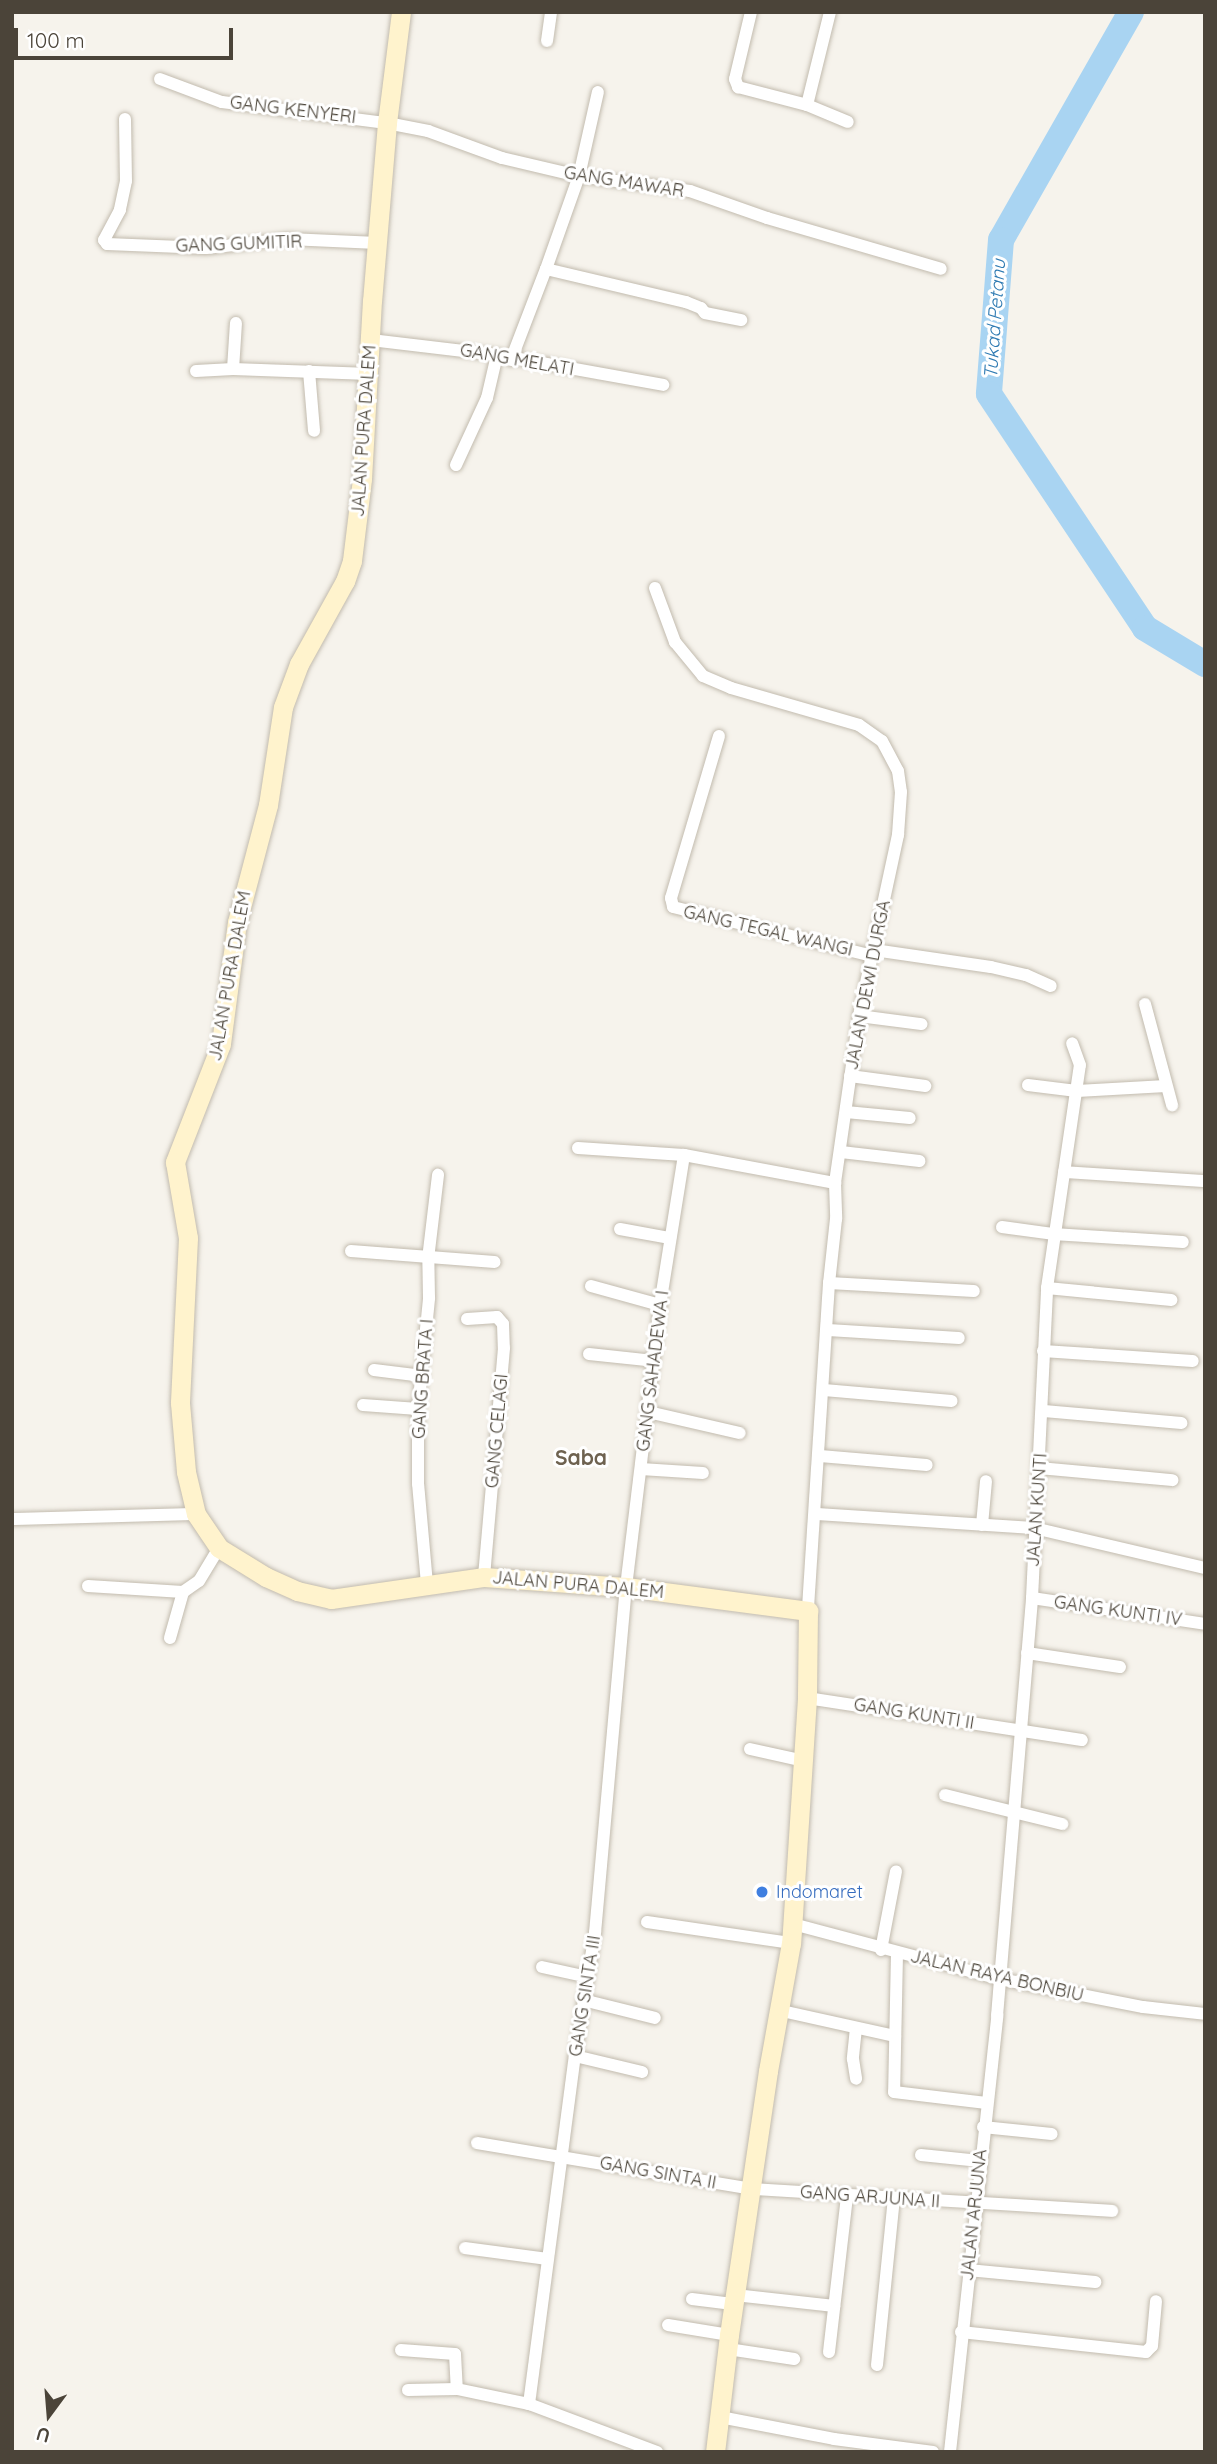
<!DOCTYPE html>
<html>
<head>
<meta charset="utf-8">
<style>
  body { margin:0 }
  #map { position:relative; width:1217px; height:2464px; overflow:hidden; background:#f6f3ec; font-family:Quicksand,sans-serif }
  div>[style] { position:absolute }
  .river>* { height:26px; margin:-13px; padding:0 13px; transform-origin:13px; border-radius:13px; background:#a9d4f2 }
  .roads { filter:drop-shadow(0 0 2px #c2bbae) drop-shadow(0 0 2px #c2bbae) }
  .street>* { height:12px; margin:-6px; padding:0 6px; transform-origin:6px; border-radius:6px; background:#fff }
  .secondary>* { height:19px; margin:-9.5px; padding:0 9.5px; transform-origin:9.5px; border-radius:9.5px; background:#fff3cd }
  .dots>* { width:19px; height:19px; translate:-50% -50%; box-sizing:border-box; border:4px solid #fff; border-radius:50% }
  span { translate:-50% -50%; white-space:nowrap; text-align:center; line-height:1.15; -webkit-text-stroke:6px #fff; paint-order:stroke }
  .street-label { font-size:18px; color:#4b4439 }
  .shop-label { font-size:18px; color:#366cbe }
  .left { translate:0 -50%; text-align:left }
  .water-label { font-size:19px; color:#2e7ab2; font-style:italic }
  .quarter-label { font-size:21px; color:#6e6250; font-weight:700 }
  .frame { position:absolute; inset:0; border:14px solid #4b4439; pointer-events:none }
  .north { position:absolute; left:14px; top:2380px; width:70px; height:70px; -webkit-text-stroke:5px #fff; paint-order:stroke; rotate:196deg; font-size:19px; font-weight:700; line-height:28px; text-align:center; color:#4b4439 }
  .north::after { content:''; display:block; margin:auto; width:24px; height:32px; background:#4b4439; clip-path:polygon(50% 0,100% 100%,50% 72%,0 100%) }
  .scale { position:absolute; left:14px; top:28px; width:219px; height:32px; box-sizing:border-box; border:4px solid #4b4439; border-top:0; padding-left:9px; font-size:21px; line-height:24px; white-space:nowrap; color:#4b4439; -webkit-text-stroke:5px #fff; paint-order:stroke }
</style>
</head>
<body>
<div id="map">
  <div class="river">
    <i style="left:1131px;top:12px;width:262px;rotate:119.7deg"></i>
    <i style="left:1001px;top:240px;width:154px;rotate:94.5deg"></i>
    <i style="left:989px;top:394px;width:281px;rotate:56.3deg"></i>
    <i style="left:1145px;top:628px;width:70px;rotate:31deg"></i>
  </div>
  <div class="roads">
    <div class="street">
      <i style="left:751px;top:12px;width:69px;rotate:103.4deg"></i>
      <i style="left:735px;top:79px;width:9px;rotate:69deg"></i>
      <i style="left:738px;top:87px;width:71px;rotate:14.6deg"></i>
      <i style="left:807px;top:105px;width:44px;rotate:22.5deg"></i>
      <i style="left:547px;top:41px;width:29px;rotate:-82deg"></i>
      <i style="left:160px;top:79px;width:66px;rotate:20.4deg"></i>
      <i style="left:222px;top:102px;width:166px;rotate:7.3deg"></i>
      <i style="left:387px;top:123px;width:42px;rotate:11deg"></i>
      <i style="left:428px;top:131px;width:79px;rotate:20deg"></i>
      <i style="left:502px;top:158px;width:79px;rotate:13.2deg"></i>
      <i style="left:579px;top:176px;width:112px;rotate:7.7deg"></i>
      <i style="left:690px;top:191px;width:82px;rotate:19.3deg"></i>
      <i style="left:767px;top:218px;width:181px;rotate:16.3deg"></i>
      <i style="left:807px;top:105px;width:96px;rotate:-76.1deg"></i>
      <i style="left:125px;top:119px;width:62px;rotate:89.1deg"></i>
      <i style="left:126px;top:181px;width:30px;rotate:102deg"></i>
      <i style="left:120px;top:210px;width:34px;rotate:118deg"></i>
      <i style="left:104px;top:240px;width:5px;rotate:53deg"></i>
      <i style="left:107px;top:244px;width:99px;rotate:2.3deg"></i>
      <i style="left:206px;top:248px;width:83px;rotate:-6.2deg"></i>
      <i style="left:289px;top:239px;width:88px;rotate:2.6deg"></i>
      <i style="left:546px;top:269px;width:99px;rotate:-70.5deg"></i>
      <i style="left:579px;top:176px;width:86px;rotate:-77.3deg"></i>
      <i style="left:371px;top:340px;width:127px;rotate:6.8deg"></i>
      <i style="left:497px;top:355px;width:169px;rotate:10.2deg"></i>
      <i style="left:511px;top:360px;width:97px;rotate:-69deg"></i>
      <i style="left:546px;top:269px;width:144px;rotate:13.3deg"></i>
      <i style="left:686px;top:302px;width:16px;rotate:22deg"></i>
      <i style="left:701px;top:308px;width:6px;rotate:51deg"></i>
      <i style="left:705px;top:313px;width:37px;rotate:11deg"></i>
      <i style="left:233px;top:369px;width:46px;rotate:-86.3deg"></i>
      <i style="left:196px;top:371px;width:37px;rotate:-3deg"></i>
      <i style="left:233px;top:369px;width:137px;rotate:2.1deg"></i>
      <i style="left:309px;top:371px;width:60px;rotate:85.2deg"></i>
      <i style="left:456px;top:465px;width:74px;rotate:-65.2deg"></i>
      <i style="left:487px;top:398px;width:44px;rotate:-76.9deg"></i>
      <i style="left:655px;top:588px;width:58px;rotate:69.7deg"></i>
      <i style="left:675px;top:642px;width:44px;rotate:50.5deg"></i>
      <i style="left:703px;top:676px;width:30px;rotate:23deg"></i>
      <i style="left:731px;top:688px;width:133px;rotate:16.1deg"></i>
      <i style="left:859px;top:725px;width:28px;rotate:35deg"></i>
      <i style="left:882px;top:741px;width:34px;rotate:62deg"></i>
      <i style="left:898px;top:771px;width:21px;rotate:82deg"></i>
      <i style="left:901px;top:792px;width:43px;rotate:94deg"></i>
      <i style="left:898px;top:835px;width:185px;rotate:102.2deg"></i>
      <i style="left:859px;top:1016px;width:169px;rotate:98.2deg"></i>
      <i style="left:835px;top:1183px;width:36px;rotate:88deg"></i>
      <i style="left:836px;top:1219px;width:64px;rotate:96.2deg"></i>
      <i style="left:829px;top:1283px;width:329px;rotate:93.7deg"></i>
      <i style="left:719px;top:736px;width:169px;rotate:106.5deg"></i>
      <i style="left:671px;top:898px;width:9px;rotate:77deg"></i>
      <i style="left:673px;top:907px;width:206px;rotate:13.8deg"></i>
      <i style="left:874px;top:950px;width:118px;rotate:8.3deg"></i>
      <i style="left:991px;top:967px;width:36px;rotate:13deg"></i>
      <i style="left:1026px;top:975px;width:27px;rotate:24deg"></i>
      <i style="left:1145px;top:1004px;width:105px;rotate:75deg"></i>
      <i style="left:859px;top:1016px;width:63px;rotate:7.4deg"></i>
      <i style="left:850px;top:1076px;width:76px;rotate:7.6deg"></i>
      <i style="left:1028px;top:1085px;width:49px;rotate:7deg"></i>
      <i style="left:1077px;top:1091px;width:89px;rotate:-3.2deg"></i>
      <i style="left:846px;top:1112px;width:64px;rotate:5.4deg"></i>
      <i style="left:578px;top:1148px;width:106px;rotate:3.8deg"></i>
      <i style="left:684px;top:1155px;width:154px;rotate:10.5deg"></i>
      <i style="left:841px;top:1152px;width:79px;rotate:6.6deg"></i>
      <i style="left:1064px;top:1172px;width:141px;rotate:3.7deg"></i>
      <i style="left:1002px;top:1227px;width:51px;rotate:7.8deg"></i>
      <i style="left:1053px;top:1234px;width:130px;rotate:3.5deg"></i>
      <i style="left:620px;top:1229px;width:51px;rotate:10.2deg"></i>
      <i style="left:351px;top:1251px;width:144px;rotate:4.4deg"></i>
      <i style="left:829px;top:1283px;width:145px;rotate:3.2deg"></i>
      <i style="left:591px;top:1286px;width:72px;rotate:15.4deg"></i>
      <i style="left:1047px;top:1288px;width:125px;rotate:5.5deg"></i>
      <i style="left:467px;top:1319px;width:30px;rotate:-4deg"></i>
      <i style="left:497px;top:1317px;width:9px;rotate:49deg"></i>
      <i style="left:503px;top:1324px;width:24px;rotate:88deg"></i>
      <i style="left:504px;top:1348px;width:230px;rotate:95deg"></i>
      <i style="left:828px;top:1330px;width:131px;rotate:3.5deg"></i>
      <i style="left:1043px;top:1351px;width:150px;rotate:3.8deg"></i>
      <i style="left:589px;top:1354px;width:65px;rotate:6.1deg"></i>
      <i style="left:374px;top:1370px;width:49px;rotate:7deg"></i>
      <i style="left:824px;top:1390px;width:128px;rotate:4.9deg"></i>
      <i style="left:363px;top:1405px;width:55px;rotate:4.2deg"></i>
      <i style="left:1044px;top:1411px;width:138px;rotate:5deg"></i>
      <i style="left:648px;top:1412px;width:94px;rotate:12.9deg"></i>
      <i style="left:820px;top:1456px;width:107px;rotate:4.8deg"></i>
      <i style="left:1039px;top:1468px;width:134px;rotate:5.2deg"></i>
      <i style="left:641px;top:1469px;width:62px;rotate:3.7deg"></i>
      <i style="left:817px;top:1514px;width:217px;rotate:3.7deg"></i>
      <i style="left:1034px;top:1528px;width:176px;rotate:13.2deg"></i>
      <i style="left:12px;top:1519px;width:184px;rotate:-1.6deg"></i>
      <i style="left:982px;top:1525px;width:44px;rotate:-84.8deg"></i>
      <i style="left:427px;top:1584px;width:100px;rotate:-95.1deg"></i>
      <i style="left:418px;top:1484px;width:75px;rotate:-90deg"></i>
      <i style="left:418px;top:1409px;width:112px;rotate:-84.3deg"></i>
      <i style="left:429px;top:1298px;width:39px;rotate:-91deg"></i>
      <i style="left:428px;top:1259px;width:85px;rotate:-83.2deg"></i>
      <i style="left:88px;top:1586px;width:95px;rotate:3.6deg"></i>
      <i style="left:183px;top:1592px;width:19px;rotate:-35deg"></i>
      <i style="left:199px;top:1581px;width:39px;rotate:-59deg"></i>
      <i style="left:1032px;top:1598px;width:175px;rotate:8.5deg"></i>
      <i style="left:170px;top:1638px;width:48px;rotate:-74.2deg"></i>
      <i style="left:1027px;top:1653px;width:94px;rotate:8.6deg"></i>
      <i style="left:807px;top:1698px;width:278px;rotate:8.7deg"></i>
      <i style="left:750px;top:1749px;width:55px;rotate:12.5deg"></i>
      <i style="left:945px;top:1795px;width:121px;rotate:13.9deg"></i>
      <i style="left:647px;top:1922px;width:146px;rotate:8.3deg"></i>
      <i style="left:793px;top:1924px;width:214px;rotate:14.9deg"></i>
      <i style="left:1000px;top:1979px;width:146px;rotate:11.1deg"></i>
      <i style="left:1143px;top:2007px;width:62px;rotate:6.4deg"></i>
      <i style="left:881px;top:1950px;width:80px;rotate:-79.2deg"></i>
      <i style="left:897px;top:1954px;width:138px;rotate:91.2deg"></i>
      <i style="left:894px;top:2092px;width:93px;rotate:6.8deg"></i>
      <i style="left:542px;top:1967px;width:47px;rotate:12.3deg"></i>
      <i style="left:583px;top:2000px;width:74px;rotate:14deg"></i>
      <i style="left:782px;top:2011px;width:116px;rotate:12.5deg"></i>
      <i style="left:856px;top:2028px;width:31px;rotate:96deg"></i>
      <i style="left:853px;top:2059px;width:20px;rotate:81deg"></i>
      <i style="left:575px;top:2056px;width:69px;rotate:13.4deg"></i>
      <i style="left:983px;top:2127px;width:69px;rotate:5.8deg"></i>
      <i style="left:477px;top:2143px;width:280px;rotate:9.5deg"></i>
      <i style="left:753px;top:2189px;width:360px;rotate:3.5deg"></i>
      <i style="left:921px;top:2155px;width:59px;rotate:5.8deg"></i>
      <i style="left:465px;top:2248px;width:83px;rotate:7.6deg"></i>
      <i style="left:968px;top:2270px;width:128px;rotate:5.4deg"></i>
      <i style="left:735px;top:2295px;width:100px;rotate:6.3deg"></i>
      <i style="left:692px;top:2299px;width:41px;rotate:7deg"></i>
      <i style="left:668px;top:2325px;width:62px;rotate:9.3deg"></i>
      <i style="left:961px;top:2332px;width:186px;rotate:6.2deg"></i>
      <i style="left:1146px;top:2352px;width:8px;rotate:-45deg"></i>
      <i style="left:1152px;top:2346px;width:45px;rotate:-84.9deg"></i>
      <i style="left:728px;top:2349px;width:67px;rotate:8.6deg"></i>
      <i style="left:401px;top:2350px;width:54px;rotate:4.2deg"></i>
      <i style="left:455px;top:2354px;width:35px;rotate:87deg"></i>
      <i style="left:829px;top:2352px;width:157px;rotate:-83.4deg"></i>
      <i style="left:877px;top:2365px;width:167px;rotate:-84.2deg"></i>
      <i style="left:408px;top:2390px;width:49px;rotate:-1.2deg"></i>
      <i style="left:457px;top:2389px;width:74px;rotate:11.8deg"></i>
      <i style="left:529px;top:2404px;width:137px;rotate:20.6deg"></i>
      <i style="left:529px;top:2404px;width:351px;rotate:-82.5deg"></i>
      <i style="left:575px;top:2056px;width:125px;rotate:-80.8deg"></i>
      <i style="left:595px;top:1933px;width:347px;rotate:-84.9deg"></i>
      <i style="left:626px;top:1587px;width:284px;rotate:-83.1deg"></i>
      <i style="left:660px;top:1305px;width:152px;rotate:-80.9deg"></i>
      <i style="left:720px;top:2417px;width:116px;rotate:10.9deg"></i>
      <i style="left:834px;top:2439px;width:100px;rotate:7.5deg"></i>
      <i style="left:950px;top:2452px;width:439px;rotate:-83.8deg"></i>
      <i style="left:997px;top:2016px;width:419px;rotate:-85.2deg"></i>
      <i style="left:1032px;top:1598px;width:310px;rotate:-87.2deg"></i>
      <i style="left:1047px;top:1288px;width:225px;rotate:-81.6deg"></i>
      <i style="left:1080px;top:1065px;width:23px;rotate:-110deg"></i>
    </div>
    <div class="secondary">
      <i style="left:401px;top:12px;width:112px;rotate:97.2deg"></i>
      <i style="left:387px;top:123px;width:178px;rotate:94.8deg"></i>
      <i style="left:372px;top:300px;width:179px;rotate:93.2deg"></i>
      <i style="left:362px;top:479px;width:83px;rotate:97deg"></i>
      <i style="left:352px;top:561px;width:21px;rotate:109deg"></i>
      <i style="left:345px;top:581px;width:95px;rotate:119deg"></i>
      <i style="left:299px;top:664px;width:46px;rotate:110.4deg"></i>
      <i style="left:283px;top:707px;width:99px;rotate:98.7deg"></i>
      <i style="left:268px;top:805px;width:121px;rotate:104.8deg"></i>
      <i style="left:237px;top:922px;width:123px;rotate:97.5deg"></i>
      <i style="left:221px;top:1044px;width:127px;rotate:111.3deg"></i>
      <i style="left:175px;top:1162px;width:77px;rotate:80.3deg"></i>
      <i style="left:188px;top:1238px;width:165px;rotate:92.8deg"></i>
      <i style="left:180px;top:1403px;width:69px;rotate:85deg"></i>
      <i style="left:186px;top:1472px;width:43px;rotate:76.6deg"></i>
      <i style="left:196px;top:1514px;width:41px;rotate:55.9deg"></i>
      <i style="left:219px;top:1548px;width:55px;rotate:31.7deg"></i>
      <i style="left:266px;top:1577px;width:34px;rotate:24deg"></i>
      <i style="left:297px;top:1591px;width:35px;rotate:13deg"></i>
      <i style="left:331px;top:1599px;width:155px;rotate:-8.2deg"></i>
      <i style="left:484px;top:1577px;width:142px;rotate:4deg"></i>
      <i style="left:626px;top:1587px;width:184px;rotate:7.5deg"></i>
      <i style="left:808px;top:1611px;width:87px;rotate:90.7deg"></i>
      <i style="left:807px;top:1698px;width:246px;rotate:93.7deg"></i>
      <i style="left:791px;top:1943px;width:130px;rotate:100.2deg"></i>
      <i style="left:768px;top:2071px;width:267px;rotate:98.4deg"></i>
      <i style="left:729px;top:2335px;width:118px;rotate:96.8deg"></i>
    </div>
  </div>
  <div class="dots">
    <i style="left:762px;top:1892px;background:#3f7fe0"></i>
  </div>
  <div class="street-label">
    <span style="left:293px;top:110px;rotate:7deg">GANG KENYERI</span>
    <span style="left:624px;top:182px;rotate:9deg">GANG MAWAR</span>
    <span style="left:239px;top:244px;rotate:-2deg">GANG GUMITIR</span>
    <span style="left:517px;top:360px;rotate:10deg">GANG MELATI</span>
    <span style="left:364px;top:431px;rotate:-86deg">JALAN PURA DALEM</span>
    <span style="left:768px;top:931px;rotate:13deg">GANG TEGAL WANGI</span>
    <span style="left:230px;top:976px;rotate:-80deg">JALAN PURA DALEM</span>
    <span style="left:868px;top:985px;rotate:-79deg">JALAN DEWI DURGA</span>
    <span style="left:653px;top:1371px;rotate:-83deg">GANG SAHADEWA I</span>
    <span style="left:423px;top:1379px;rotate:-86deg">GANG BRATA I</span>
    <span style="left:497px;top:1431px;rotate:-85deg">GANG CELAGI</span>
    <span style="left:1037px;top:1510px;rotate:-86deg">JALAN KUNTI</span>
    <span style="left:578px;top:1585px;rotate:5deg">JALAN PURA DALEM</span>
    <span style="left:1118px;top:1611px;rotate:8deg">GANG KUNTI IV</span>
    <span style="left:914px;top:1714px;rotate:9deg">GANG KUNTI II</span>
    <span style="left:997px;top:1976px;rotate:13deg">JALAN RAYA BONBIU</span>
    <span style="left:585px;top:1996px;rotate:-81deg">GANG SINTA III</span>
    <span style="left:658px;top:2173px;rotate:10deg">GANG SINTA II</span>
    <span style="left:870px;top:2197px;rotate:4deg">GANG ARJUNA II</span>
    <span style="left:974px;top:2215px;rotate:-84deg">JALAN ARJUNA</span>
  </div>
  <div class="shop-label">
    <span class="left" style="left:776px;top:1892px">Indomaret</span>
  </div>
  <div class="water-label">
    <span style="left:995px;top:319px;rotate:-86deg">Tukad Petanu</span>
  </div>
  <div class="quarter-label">
    <span style="left:581px;top:1457px">Saba</span>
  </div>
  <div class="frame"></div>
  <div class="north">U</div>
  <div class="scale">100 m</div>
</div>
</body>
</html>
